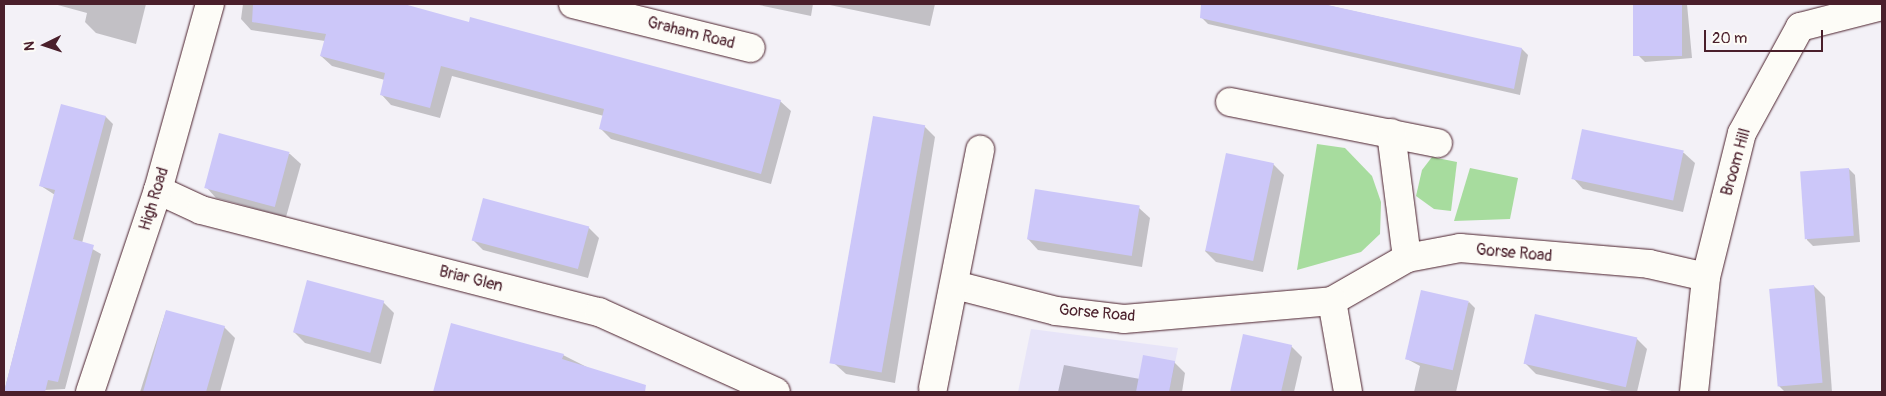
<!DOCTYPE html>
<html>
<head>
<meta charset="utf-8">
<style>
  body { margin:0 }
  #map { position:relative; width:1886px; height:396px; overflow:hidden; background:#f3f1f7; font-family:Pangolin,sans-serif }
  div>[style] { position:absolute }
  .built>* { inset:0; background:#e7e4f8 }
  .green>* { inset:0; background:#a7dc9e }
  .shadow>* { inset:0; background:#0003 }
  .building>* { inset:0; background:#ccc7f9; transform-origin:0 0 }
  .roads { filter:drop-shadow(0 0 1px #4a1f2b) drop-shadow(0 0 1px #4a1f2b) }
  .minor>* { height:28px; margin:-14px; padding:0 14px; transform-origin:14px; border-radius:14px; background:#fdfcf7 }
  span { translate:-50% -50%; white-space:nowrap; text-align:center; line-height:1.15; -webkit-text-stroke:4.5px #fdfcf7; paint-order:stroke }
  .street-label { font-size:16px; color:#4a1f2b }
  .frame { position:absolute; inset:0; border:5px solid #4a1f2b; pointer-events:none }
  .north { position:absolute; left:20px; top:20px; width:50px; height:50px; -webkit-text-stroke:4px #fdfcf7; paint-order:stroke; rotate:266deg; font-size:14px; font-weight:700; line-height:20px; text-align:center; color:#4a1f2b }
  .north::after { content:''; display:block; margin:auto; width:18px; height:22px; background:#4a1f2b; clip-path:polygon(50% 0,100% 100%,50% 72%,0 100%) }
  .scale { position:absolute; left:1704px; top:30px; width:119px; height:22px; box-sizing:border-box; border:2px solid #4a1f2b; border-top:0; padding-left:6px; font-size:15px; line-height:18px; white-space:nowrap; color:#4a1f2b; -webkit-text-stroke:4px #fdfcf7; paint-order:stroke }
</style>
</head>
<body>
<div id="map">
  <div class="built">
    <i style="clip-path:polygon(1031px 329px,1178px 348px,1169px 392px,1018px 392px)"></i>
  </div>
  <div class="green">
    <i style="clip-path:polygon(1317px 144px,1345px 148px,1372px 176px,1381px 202px,1380px 234px,1361px 252px,1297px 270px)"></i>
    <i style="clip-path:polygon(1432px 157px,1457px 162px,1451px 211px,1434px 209px,1416px 196px,1422px 170px)"></i>
    <i style="clip-path:polygon(1470px 168px,1518px 178px,1510px 219px,1454px 221px)"></i>
  </div>
  <div class="shadow">
    <i style="clip-path:polygon(54px 4px,146px 4px,136px 44px,96px 33px,85px 22px,87px 13px)"></i>
    <i style="clip-path:polygon(243px 4px,377px 4px,780px 101px,791px 111px,771px 184px,611px 139px,600px 128px,604px 116px,452px 76px,440px 118px,391px 105px,381px 94px,385px 80px,332px 66px,321px 56px,325px 41px,251px 30px,241px 19px)"></i>
    <i style="clip-path:polygon(754px 4px,813px 4px,811px 16px)"></i>
    <i style="clip-path:polygon(825px 4px,935px 4px,930px 26px)"></i>
    <i style="clip-path:polygon(1205px 4px,1322px 4px,1522px 49px,1528px 55px,1520px 95px,1208px 24px,1202px 18px)"></i>
    <i style="clip-path:polygon(1634px 4px,1687px 4px,1692px 58px,1645px 62px,1639px 56px)"></i>
    <i style="clip-path:polygon(62px 105px,106px 117px,113px 124px,82px 243px,101px 254px,65px 389px,4px 392px,55px 195px,41px 186px)"></i>
    <i style="clip-path:polygon(924px 126px,935px 137px,895px 383px,846px 374px,835px 364px)"></i>
    <i style="clip-path:polygon(1583px 130px,1684px 153px,1695px 163px,1683px 212px,1583px 189px,1573px 178px)"></i>
    <i style="clip-path:polygon(220px 135px,290px 154px,301px 164px,286px 217px,216px 198px,206px 187px)"></i>
    <i style="clip-path:polygon(1273px 164px,1284px 175px,1263px 272px,1216px 262px,1205px 251px)"></i>
    <i style="clip-path:polygon(1849px 169px,1855px 175px,1860px 242px,1813px 246px,1807px 240px,1802px 173px)"></i>
    <i style="clip-path:polygon(1139px 208px,1150px 218px,1142px 267px,1038px 250px,1028px 239px)"></i>
    <i style="clip-path:polygon(588px 227px,599px 238px,588px 278px,483px 250px,472px 239px)"></i>
    <i style="clip-path:polygon(1814px 286px,1825px 297px,1832px 392px,1785px 392px,1779px 386px)"></i>
    <i style="clip-path:polygon(383px 302px,394px 313px,381px 364px,305px 343px,294px 332px)"></i>
    <i style="clip-path:polygon(1469px 302px,1475px 308px,1456px 392px,1414px 392px,1420px 366px,1407px 359px)"></i>
    <i style="clip-path:polygon(166px 311px,224px 327px,235px 338px,220px 392px,140px 392px)"></i>
    <i style="clip-path:polygon(452px 325px,563px 355px,636px 392px,435px 392px)"></i>
    <i style="clip-path:polygon(1244px 336px,1291px 346px,1302px 357px,1294px 392px,1232px 392px)"></i>
    <i style="clip-path:polygon(1636px 338px,1647px 349px,1637px 392px,1616px 392px,1536px 374px,1525px 363px)"></i>
    <i style="clip-path:polygon(1174px 362px,1185px 373px,1182px 392px,1058px 392px,1064px 365px,1140px 379px)"></i>
  </div>
  <div class="building">
    <i style="clip-path:polygon(253px 4px,404px 4px,469px 22px,470px 17px,781px 100px,761px 174px,599px 129px,604px 109px,441px 66px,430px 108px,380px 95px,385px 73px,320px 56px,326px 34px,252px 22px)"></i>
    <i style="clip-path:polygon(1201px 4px,1323px 4px,1522px 48px,1514px 89px,1200px 18px)"></i>
    <i style="left:1633px;top:4px;width:49px;height:52px"></i>
    <i style="clip-path:polygon(61px 104px,106px 116px,73px 239px,94px 245px,58px 382px,48px 380px,45px 392px,4px 392px,55px 190px,39px 186px)"></i>
    <i style="left:873px;top:116px;width:53px;height:251px;rotate:10deg"></i>
    <i style="left:1582px;top:129px;width:104px;height:51px;rotate:12deg"></i>
    <i style="left:219px;top:133px;width:73px;height:57px;rotate:15deg"></i>
    <i style="left:1226px;top:153px;width:49px;height:100px;rotate:12deg"></i>
    <i style="left:1849px;top:168px;width:68px;height:49px;rotate:86deg"></i>
    <i style="left:1035px;top:189px;width:106px;height:51px;rotate:9deg"></i>
    <i style="left:483px;top:198px;width:110px;height:44px;rotate:15deg"></i>
    <i style="left:307px;top:280px;width:80px;height:54px;rotate:15deg"></i>
    <i style="left:1814px;top:285px;width:98px;height:45px;rotate:85deg"></i>
    <i style="left:1421px;top:290px;width:49px;height:71px;rotate:13deg"></i>
    <i style="clip-path:polygon(166px 310px,225px 326px,206px 392px,143px 392px)"></i>
    <i style="left:1535px;top:314px;width:105px;height:51px;rotate:13deg"></i>
    <i style="clip-path:polygon(451px 323px,564px 354px,562px 359px,646px 385px,645px 392px,433px 392px)"></i>
    <i style="clip-path:polygon(1243px 334px,1292px 345px,1281px 392px,1230px 392px)"></i>
    <i style="clip-path:polygon(1143px 355px,1175px 361px,1169px 392px,1136px 392px)"></i>
  </div>
  <div class="roads">
    <div class="minor">
      <i style="left:573px;top:4px;width:183px;rotate:13.9deg"></i>
      <i style="left:1230px;top:102px;width:212px;rotate:11.2deg"></i>
      <i style="left:1391px;top:133px;width:126px;rotate:82.7deg"></i>
      <i style="left:158px;top:190px;width:47px;rotate:24.9deg"></i>
      <i style="left:201px;top:210px;width:411px;rotate:14.4deg"></i>
      <i style="left:599px;top:312px;width:194px;rotate:24.3deg"></i>
      <i style="left:955px;top:285px;width:104px;rotate:14.4deg"></i>
      <i style="left:1056px;top:311px;width:68px;rotate:6.7deg"></i>
      <i style="left:1124px;top:319px;width:209px;rotate:-4.9deg"></i>
      <i style="left:1332px;top:301px;width:86px;rotate:-29.8deg"></i>
      <i style="left:1407px;top:258px;width:54px;rotate:-10.7deg"></i>
      <i style="left:1460px;top:248px;width:190px;rotate:4.8deg"></i>
      <i style="left:1649px;top:264px;width:58px;rotate:12.8deg"></i>
      <i style="left:1332px;top:301px;width:92px;rotate:80deg"></i>
      <i style="left:933px;top:388px;width:243px;rotate:-78.8deg"></i>
      <i style="left:90px;top:392px;width:213px;rotate:-71.4deg"></i>
      <i style="left:158px;top:190px;width:193px;rotate:-74.4deg"></i>
      <i style="left:1694px;top:392px;width:116px;rotate:-84deg"></i>
      <i style="left:1706px;top:277px;width:148px;rotate:-76deg"></i>
      <i style="left:1742px;top:133px;width:121px;rotate:-61.3deg"></i>
      <i style="left:1800px;top:27px;width:85px;rotate:-14.4deg"></i>
    </div>
  </div>
  <div class="street-label">
    <span style="left:691px;top:33px;rotate:14deg">Graham Road</span>
    <span style="left:1736px;top:162px;rotate:-74deg">Broom Hill</span>
    <span style="left:154px;top:199px;rotate:-73deg">High Road</span>
    <span style="left:1514px;top:253px;rotate:5deg">Gorse Road</span>
    <span style="left:471px;top:279px;rotate:14deg">Briar Glen</span>
    <span style="left:1097px;top:313px;rotate:5deg">Gorse Road</span>
  </div>
  <div class="frame"></div>
  <div class="north">N</div>
  <div class="scale">20 m</div>
</div>
</body>
</html>
